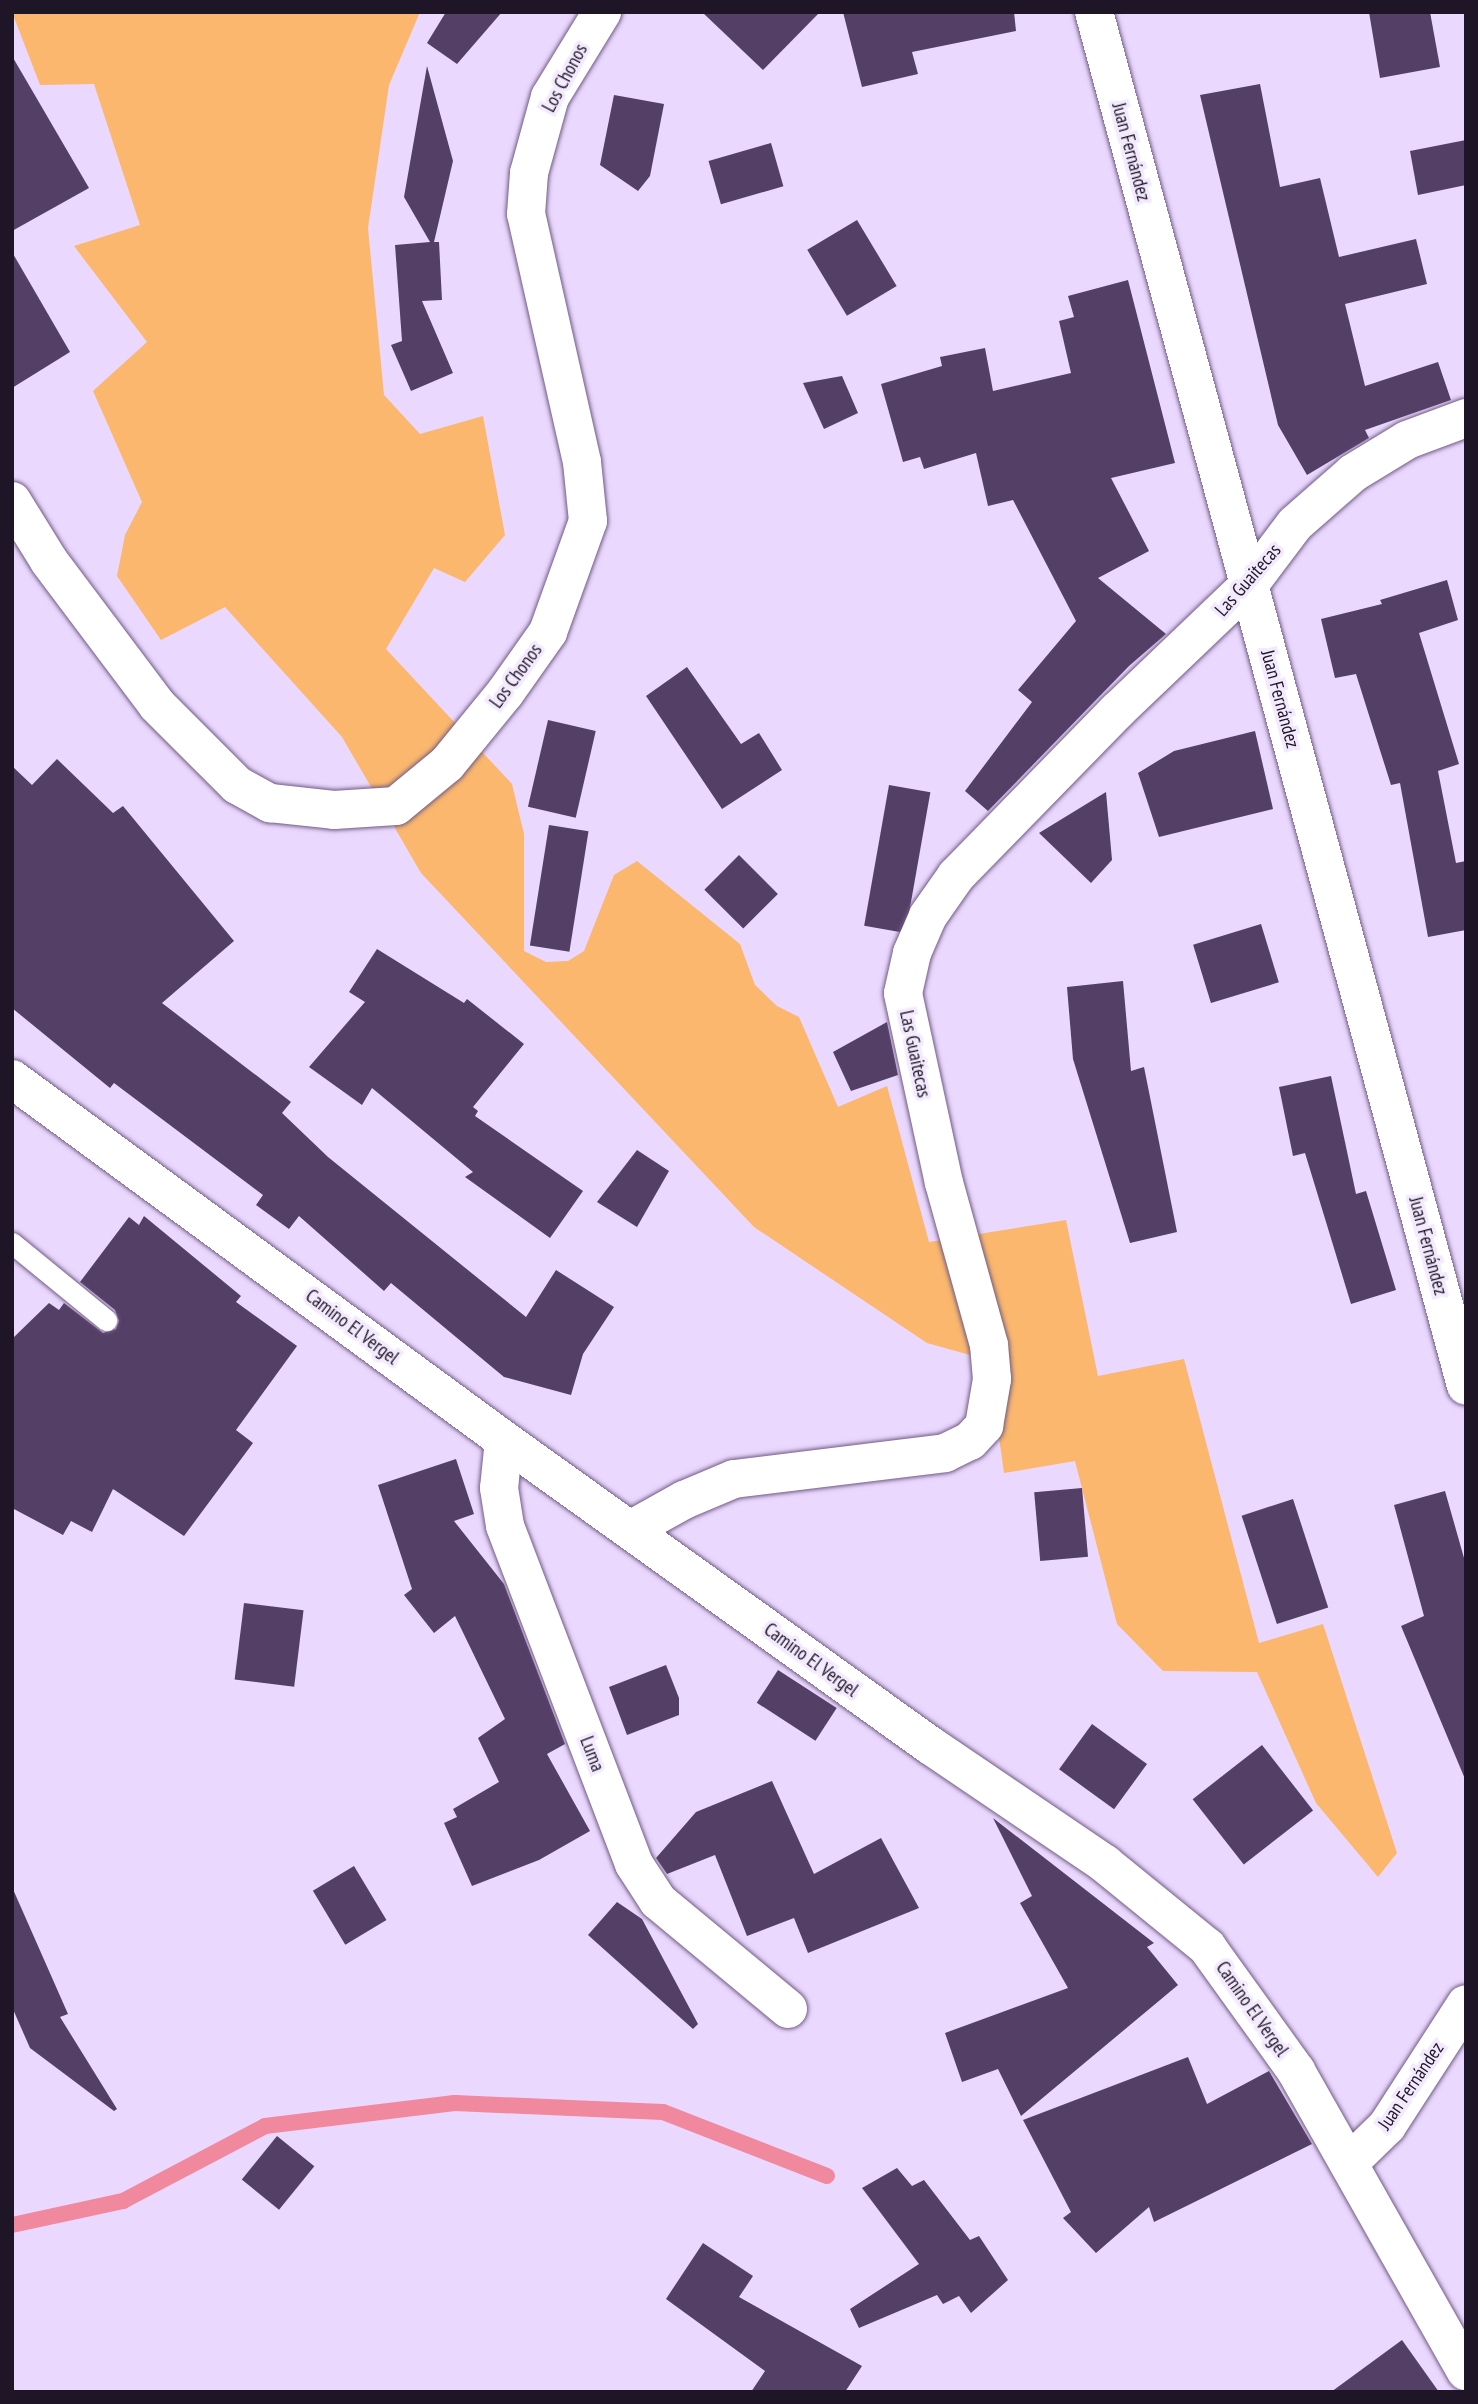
<!DOCTYPE html>
<html>
<head>
<meta charset="utf-8">
<style>
  body { margin:0 }
  #map { position:relative; width:1478px; height:2404px; overflow:hidden; background:#ebd8fe; font-family:"PT Sans Narrow",sans-serif }
  div>[style] { position:absolute }
  .green>* { inset:0; background:#fab76d }
  .stream>* { height:16px; margin:-8px; padding:0 8px; transform-origin:8px; border-radius:8px; background:#f0889e }
  .building>* { inset:0; background:#543f67; transform-origin:0 0 }
  .roads { filter:drop-shadow(0 0 2px #705b85) drop-shadow(0 0 2px #705b85) }
  .lane>* { height:21px; margin:-10.5px; padding:0 10.5px; transform-origin:10.5px; border-radius:10.5px; background:#fff }
  .street>* { height:38px; margin:-19px; padding:0 19px; transform-origin:19px; border-radius:19px; background:#fff }
  .secondary>* { height:38px; margin:-19px; padding:0 19px; transform-origin:19px; border-radius:19px; background:#fff }
  span { translate:-50% -50%; white-space:nowrap; text-align:center; line-height:1.15; -webkit-text-stroke:7px #f3eafd; paint-order:stroke }
  .street-label { font-size:19px; color:#1e1627 }
  .frame { position:absolute; inset:0; border:14px solid #1e1627; pointer-events:none }
</style>
</head>
<body>
<div id="map">
  <div class="green">
    <i style="clip-path:polygon(12px 12px,420px 12px,389px 85px,368px 228px,384px 395px,420px 434px,483px 416px,505px 535px,465px 582px,434px 568px,386px 649px,512px 784px,524px 834px,524px 951px,546px 962px,568px 961px,584px 951px,614px 875px,637px 861px,740px 944px,755px 985px,777px 1006px,799px 1017px,838px 1107px,887px 1086px,929px 1242px,1066px 1220px,1098px 1376px,1184px 1359px,1259px 1643px,1323px 1624px,1397px 1853px,1378px 1877px,1316px 1803px,1257px 1672px,1163px 1671px,1117px 1624px,1075px 1461px,1004px 1473px,988px 1360px,927px 1343px,754px 1227px,421px 873px,342px 737px,225px 607px,161px 640px,117px 576px,125px 535px,142px 502px,93px 391px,147px 342px,74px 246px,140px 225px,94px 84px,40px 85px)"></i>
  </div>
  <div class="stream">
    <i style="left:12px;top:2225px;width:114px;rotate:-12.2deg"></i>
    <i style="left:123px;top:2201px;width:161px;rotate:-27.8deg"></i>
    <i style="left:265px;top:2126px;width:191px;rotate:-6.9deg"></i>
    <i style="left:455px;top:2103px;width:208px;rotate:2.5deg"></i>
    <i style="left:663px;top:2112px;width:176px;rotate:21.3deg"></i>
  </div>
  <div class="building">
    <i style="clip-path:polygon(446px 12px,502px 12px,457px 64px,427px 43px)"></i>
    <i style="clip-path:polygon(702px 12px,820px 12px,763px 70px)"></i>
    <i style="clip-path:polygon(843px 12px,1014px 12px,1016px 31px,912px 52px,918px 74px,862px 87px)"></i>
    <i style="clip-path:polygon(1369px 12px,1430px 12px,1440px 67px,1380px 78px)"></i>
    <i style="clip-path:polygon(12px 56px,89px 188px,12px 231px)"></i>
    <i style="clip-path:polygon(427px 66px,453px 161px,434px 242px,439px 242px,442px 300px,422px 301px,453px 373px,411px 391px,391px 345px,402px 341px,395px 245px,430px 242px,404px 197px)"></i>
    <i style="clip-path:polygon(1260px 84px,1280px 187px,1320px 178px,1339px 257px,1416px 239px,1427px 284px,1345px 304px,1365px 386px,1438px 362px,1451px 400px,1365px 430px,1369px 438px,1307px 475px,1278px 425px,1200px 95px)"></i>
    <i style="clip-path:polygon(614px 95px,664px 104px,650px 176px,638px 191px,600px 165px)"></i>
    <i style="clip-path:polygon(1466px 140px,1466px 185px,1418px 195px,1410px 151px)"></i>
    <i style="left:771px;top:143px;width:45px;height:65px;rotate:74deg"></i>
    <i style="left:857px;top:220px;width:77px;height:58px;rotate:59deg"></i>
    <i style="clip-path:polygon(12px 252px,70px 352px,12px 388px)"></i>
    <i style="clip-path:polygon(1128px 280px,1175px 463px,1111px 478px,1149px 551px,1098px 578px,1166px 634px,1129px 666px,988px 811px,965px 791px,1032px 702px,1018px 690px,1076px 621px,1013px 500px,988px 506px,976px 453px,924px 469px,920px 457px,903px 462px,881px 384px,942px 366px,940px 357px,985px 348px,993px 391px,1071px 373px,1059px 321px,1074px 317px,1068px 296px)"></i>
    <i style="clip-path:polygon(842px 376px,858px 413px,824px 429px,803px 383px)"></i>
    <i style="clip-path:polygon(1447px 580px,1458px 620px,1419px 633px,1459px 764px,1438px 771px,1456px 863px,1466px 861px,1466px 930px,1428px 937px,1400px 783px,1391px 785px,1356px 674px,1335px 678px,1321px 619px,1382px 604px,1380px 600px)"></i>
    <i style="clip-path:polygon(687px 667px,741px 744px,759px 733px,782px 770px,722px 809px,646px 696px)"></i>
    <i style="left:548px;top:720px;width:49px;height:89px;rotate:13deg"></i>
    <i style="clip-path:polygon(1255px 731px,1273px 809px,1159px 837px,1138px 773px,1174px 751px)"></i>
    <i style="clip-path:polygon(57px 759px,113px 813px,123px 806px,234px 941px,162px 1003px,291px 1102px,282px 1113px,328px 1157px,526px 1317px,556px 1270px,614px 1307px,583px 1354px,571px 1395px,504px 1377px,391px 1283px,384px 1291px,299px 1216px,289px 1229px,256px 1205px,263px 1195px,114px 1083px,110px 1088px,12px 1008px,12px 766px,32px 785px)"></i>
    <i style="left:889px;top:785px;width:42px;height:143px;rotate:10deg"></i>
    <i style="clip-path:polygon(1106px 792px,1112px 860px,1091px 883px,1039px 833px)"></i>
    <i style="left:549px;top:825px;width:40px;height:122px;rotate:9deg"></i>
    <i style="left:739px;top:855px;width:55px;height:49px;rotate:45deg"></i>
    <i style="left:1261px;top:924px;width:61px;height:71px;rotate:73deg"></i>
    <i style="clip-path:polygon(377px 949px,464px 1003px,467px 999px,524px 1044px,473px 1107px,478px 1111px,475px 1116px,583px 1191px,550px 1238px,465px 1177px,473px 1172px,372px 1088px,362px 1105px,309px 1067px,365px 1002px,349px 992px)"></i>
    <i style="clip-path:polygon(1123px 981px,1131px 1071px,1144px 1067px,1177px 1232px,1130px 1243px,1073px 1059px,1067px 987px)"></i>
    <i style="clip-path:polygon(887px 1022px,898px 1075px,851px 1091px,833px 1052px)"></i>
    <i style="clip-path:polygon(1331px 1076px,1356px 1194px,1366px 1191px,1396px 1290px,1351px 1304px,1305px 1153px,1293px 1156px,1279px 1087px)"></i>
    <i style="clip-path:polygon(637px 1150px,669px 1171px,637px 1227px,597px 1202px)"></i>
    <i style="clip-path:polygon(144px 1216px,241px 1296px,236px 1302px,297px 1346px,236px 1430px,253px 1443px,184px 1536px,113px 1489px,92px 1532px,71px 1521px,63px 1535px,12px 1508px,12px 1339px,49px 1303px,59px 1310px,64px 1303px,103px 1333px,116px 1329px,119px 1321px,115px 1310px,80px 1282px,129px 1217px,139px 1225px)"></i>
    <i style="clip-path:polygon(456px 1459px,474px 1514px,454px 1521px,504px 1584px,565px 1744px,547px 1754px,590px 1831px,539px 1860px,472px 1886px,444px 1823px,457px 1817px,453px 1809px,499px 1782px,478px 1738px,505px 1719px,455px 1616px,434px 1633px,404px 1595px,412px 1589px,378px 1485px)"></i>
    <i style="left:1082px;top:1488px;width:69px;height:48px;rotate:85deg"></i>
    <i style="clip-path:polygon(1445px 1491px,1466px 1565px,1465px 1779px,1401px 1626px,1424px 1616px,1394px 1505px)"></i>
    <i style="left:1293px;top:1499px;width:114px;height:54px;rotate:72deg"></i>
    <i style="left:244px;top:1603px;width:60px;height:77px;rotate:7deg"></i>
    <i style="clip-path:polygon(666px 1665px,679px 1698px,679px 1715px,627px 1735px,609px 1687px)"></i>
    <i style="left:778px;top:1670px;width:70px;height:39px;rotate:33deg"></i>
    <i style="left:1092px;top:1724px;width:68px;height:56px;rotate:36deg"></i>
    <i style="left:1262px;top:1745px;width:83px;height:88px;rotate:52deg"></i>
    <i style="clip-path:polygon(772px 1781px,814px 1874px,881px 1838px,919px 1908px,808px 1953px,794px 1918px,747px 1936px,715px 1855px,667px 1874px,656px 1858px,696px 1812px)"></i>
    <i style="clip-path:polygon(993px 1818px,1154px 1943px,1147px 1947px,1178px 1985px,1021px 2116px,998px 2069px,962px 2082px,945px 2033px,1068px 1988px,1020px 1903px,1032px 1896px)"></i>
    <i style="left:354px;top:1866px;width:63px;height:48px;rotate:59deg"></i>
    <i style="clip-path:polygon(12px 1887px,68px 2014px,60px 2017px,117px 2109px,114px 2111px,30px 2048px,12px 2007px)"></i>
    <i style="clip-path:polygon(617px 1902px,642px 1919px,698px 2024px,693px 2029px,588px 1935px)"></i>
    <i style="clip-path:polygon(1188px 2057px,1207px 2104px,1269px 2071px,1312px 2144px,1154px 2222px,1149px 2207px,1096px 2253px,1063px 2218px,1071px 2212px,1023px 2120px)"></i>
    <i style="left:277px;top:2136px;width:48px;height:56px;rotate:39deg"></i>
    <i style="clip-path:polygon(897px 2168px,912px 2186px,924px 2180px,970px 2240px,979px 2236px,1008px 2280px,971px 2313px,959px 2296px,943px 2304px,937px 2295px,859px 2328px,850px 2309px,919px 2264px,862px 2188px)"></i>
    <i style="clip-path:polygon(703px 2243px,753px 2276px,739px 2297px,862px 2366px,845px 2392px,751px 2392px,765px 2371px,666px 2299px)"></i>
    <i style="clip-path:polygon(1402px 2340px,1439px 2392px,1331px 2392px)"></i>
  </div>
  <div class="roads">
    <div class="lane">
      <i style="left:12px;top:1243px;width:122px;rotate:39.3deg"></i>
    </div>
    <div class="street">
      <i style="left:1094px;top:12px;width:1423px;rotate:74.85deg"></i>
      <i style="left:12px;top:501px;width:70px;rotate:58.3deg"></i>
      <i style="left:49px;top:561px;width:180px;rotate:53.1deg"></i>
      <i style="left:157px;top:705px;width:113px;rotate:45deg"></i>
      <i style="left:237px;top:785px;width:38px;rotate:29deg"></i>
      <i style="left:270px;top:803px;width:64px;rotate:6.2deg"></i>
      <i style="left:334px;top:810px;width:62px;rotate:-3.7deg"></i>
      <i style="left:396px;top:806px;width:66px;rotate:-39.5deg"></i>
      <i style="left:447px;top:764px;width:92px;rotate:-50.8deg"></i>
      <i style="left:505px;top:693px;width:75px;rotate:-54.8deg"></i>
      <i style="left:548px;top:632px;width:118px;rotate:-70.2deg"></i>
      <i style="left:588px;top:521px;width:59px;rotate:-95.8deg"></i>
      <i style="left:582px;top:462px;width:254px;rotate:-102.7deg"></i>
      <i style="left:526px;top:214px;width:41px;rotate:-85.8deg"></i>
      <i style="left:529px;top:173px;width:79px;rotate:-74.6deg"></i>
      <i style="left:550px;top:97px;width:100px;rotate:-58.5deg"></i>
      <i style="left:504px;top:1440px;width:48px;rotate:95.9deg"></i>
      <i style="left:499px;top:1488px;width:38px;rotate:81deg"></i>
      <i style="left:505px;top:1526px;width:362px;rotate:69.1deg"></i>
      <i style="left:634px;top:1864px;width:44px;rotate:57deg"></i>
      <i style="left:658px;top:1901px;width:169px;rotate:39.7deg"></i>
      <i style="left:630px;top:1530px;width:62px;rotate:-29.1deg"></i>
      <i style="left:684px;top:1500px;width:54px;rotate:-22.8deg"></i>
      <i style="left:734px;top:1479px;width:213px;rotate:-7deg"></i>
      <i style="left:945px;top:1453px;width:28px;rotate:-26deg"></i>
      <i style="left:970px;top:1441px;width:21px;rotate:-47deg"></i>
      <i style="left:984px;top:1426px;width:48px;rotate:-80.3deg"></i>
      <i style="left:992px;top:1379px;width:34px;rotate:-95deg"></i>
      <i style="left:989px;top:1345px;width:168px;rotate:-105.5deg"></i>
      <i style="left:944px;top:1183px;width:194px;rotate:-102.2deg"></i>
      <i style="left:903px;top:993px;width:41px;rotate:-77.3deg"></i>
      <i style="left:912px;top:953px;width:40px;rotate:-66.6deg"></i>
      <i style="left:928px;top:916px;width:49px;rotate:-55deg"></i>
      <i style="left:956px;top:876px;width:231px;rotate:-45.7deg"></i>
      <i style="left:1117px;top:711px;width:182px;rotate:-43.7deg"></i>
      <i style="left:1249px;top:585px;width:76px;rotate:-53deg"></i>
      <i style="left:1295px;top:524px;width:77px;rotate:-41.3deg"></i>
      <i style="left:1353px;top:473px;width:63px;rotate:-31.4deg"></i>
      <i style="left:1407px;top:440px;width:63px;rotate:-20.4deg"></i>
      <i style="left:1350px;top:2162px;width:52px;rotate:-44.2deg"></i>
      <i style="left:1387px;top:2126px;width:145px;rotate:-57.1deg"></i>
    </div>
    <div class="secondary">
      <i style="left:12px;top:1079px;width:610px;rotate:36.27deg"></i>
      <i style="left:504px;top:1440px;width:525px;rotate:35.63deg"></i>
      <i style="left:931px;top:1746px;width:210px;rotate:34.1deg"></i>
      <i style="left:1105px;top:1864px;width:132px;rotate:39.1deg"></i>
      <i style="left:1207px;top:1947px;width:153px;rotate:54.3deg"></i>
      <i style="left:1296px;top:2071px;width:345px;rotate:60.5deg"></i>
    </div>
  </div>
  <div class="street-label">
    <span style="left:565px;top:78px;rotate:-62deg">Los Chonos</span>
    <span style="left:1131px;top:152px;rotate:75deg">Juan Fernández</span>
    <span style="left:1248px;top:580px;rotate:-49deg">Las Guaitecas</span>
    <span style="left:516px;top:676px;rotate:-54deg">Los Chonos</span>
    <span style="left:1280px;top:699px;rotate:75deg">Juan Fernández</span>
    <span style="left:915px;top:1054px;rotate:78deg">Las Guaitecas</span>
    <span style="left:1428px;top:1246px;rotate:75deg">Juan Fernández</span>
    <span style="left:352px;top:1327px;rotate:37deg">Camino El Vergel</span>
    <span style="left:811px;top:1660px;rotate:36deg">Camino El Vergel</span>
    <span style="left:592px;top:1754px;rotate:69deg">Luma</span>
    <span style="left:1252px;top:2009px;rotate:55deg">Camino El Vergel</span>
    <span style="left:1411px;top:2086px;rotate:-56deg">Juan Fernández</span>
  </div>
  <div class="frame"></div>
</div>
</body>
</html>
